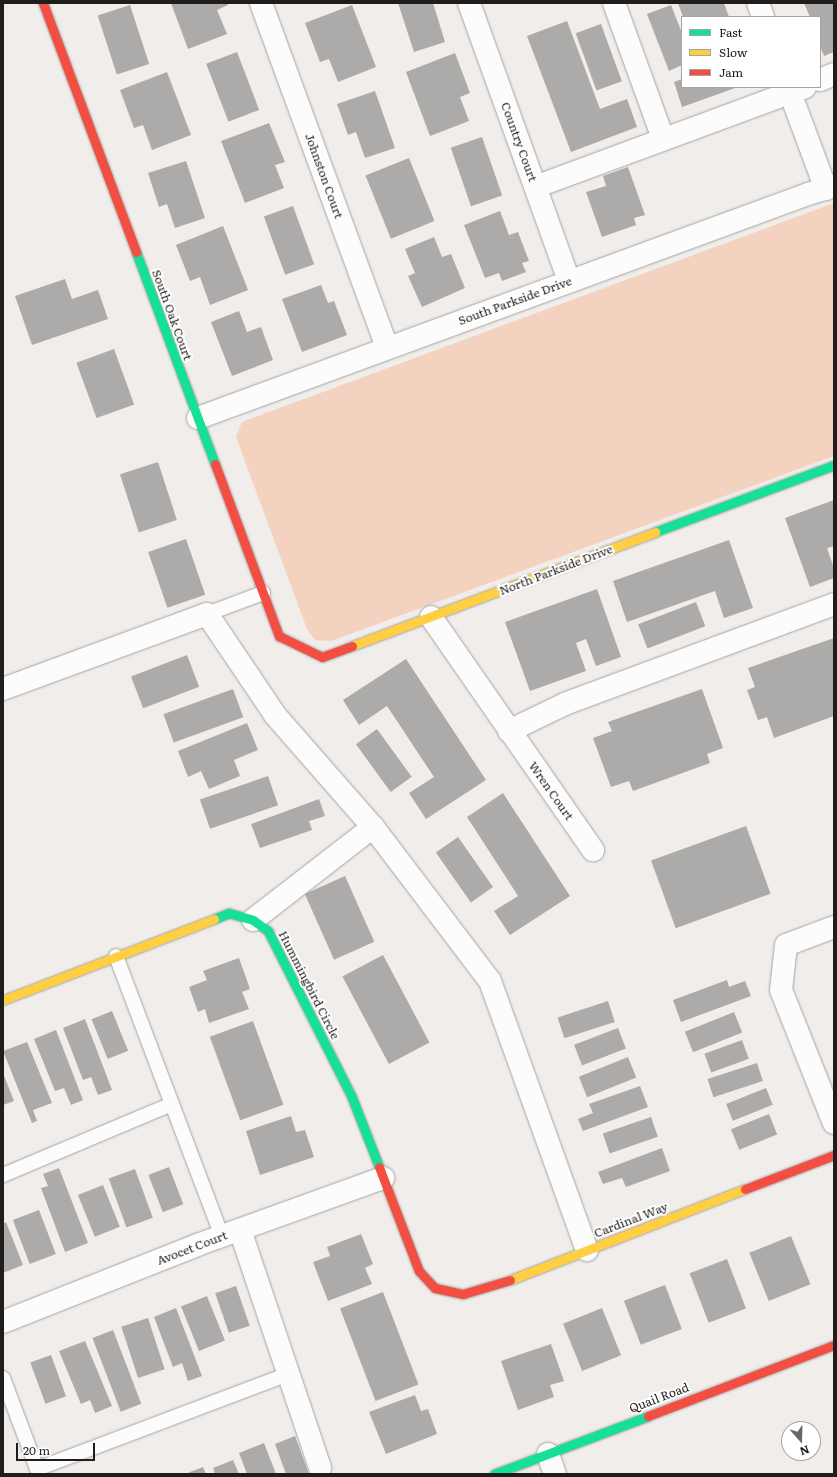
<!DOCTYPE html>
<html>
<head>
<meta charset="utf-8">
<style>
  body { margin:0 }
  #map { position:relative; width:837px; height:1477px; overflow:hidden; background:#f0edeb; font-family:Literata,serif }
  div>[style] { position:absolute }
  .green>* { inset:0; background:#f3d3bf }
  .building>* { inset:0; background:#adaba9; transform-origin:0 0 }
  .roads { filter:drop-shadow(0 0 1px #a6a4a2) drop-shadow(0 0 1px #a6a4a2) }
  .lane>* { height:14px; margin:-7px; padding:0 7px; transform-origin:7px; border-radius:7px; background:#fdfcfc }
  .street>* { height:22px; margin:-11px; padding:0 11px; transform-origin:11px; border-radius:11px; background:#fdfcfc }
  .fast>* { height:9px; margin:-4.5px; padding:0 4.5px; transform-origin:4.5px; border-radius:4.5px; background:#16e098 }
  .slow>* { height:9px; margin:-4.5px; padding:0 4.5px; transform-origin:4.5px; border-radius:4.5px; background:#ffcf43 }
  .jam>* { height:9px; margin:-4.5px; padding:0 4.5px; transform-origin:4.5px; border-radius:4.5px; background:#f24e42 }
  span { translate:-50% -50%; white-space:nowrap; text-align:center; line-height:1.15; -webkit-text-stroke:4px #fff; paint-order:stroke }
  .street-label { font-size:12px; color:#201e1c }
  .frame { position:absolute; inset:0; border:4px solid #201e1c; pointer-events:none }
  .legend { position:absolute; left:681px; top:16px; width:140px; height:72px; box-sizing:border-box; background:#fff; border:1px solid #a6a5a4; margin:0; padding:5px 7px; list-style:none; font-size:12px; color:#201e1c }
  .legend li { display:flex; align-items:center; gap:8px; height:20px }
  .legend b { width:20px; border:1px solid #a6a5a4 }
  .north { position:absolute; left:781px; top:1421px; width:40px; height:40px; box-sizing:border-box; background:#fff; border:1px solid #a6a5a4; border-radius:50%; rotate:160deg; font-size:11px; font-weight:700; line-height:16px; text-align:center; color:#201e1c }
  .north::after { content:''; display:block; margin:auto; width:14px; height:18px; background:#696664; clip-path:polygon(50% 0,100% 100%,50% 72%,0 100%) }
  .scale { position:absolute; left:16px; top:1443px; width:79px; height:18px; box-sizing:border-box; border:2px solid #201e1c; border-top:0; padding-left:5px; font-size:12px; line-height:14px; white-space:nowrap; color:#201e1c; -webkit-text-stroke:3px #fff; paint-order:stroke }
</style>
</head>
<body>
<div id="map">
  <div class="green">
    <i style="clip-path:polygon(834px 203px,834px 456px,331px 641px,315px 640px,307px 629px,236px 437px,242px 422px)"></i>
  </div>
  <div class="building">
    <i style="clip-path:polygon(171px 3px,228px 3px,228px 5px,217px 10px,227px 34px,188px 49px)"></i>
    <i style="clip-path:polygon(398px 3px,433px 3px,445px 42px,414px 52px)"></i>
    <i style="clip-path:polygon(678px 3px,724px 3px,729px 17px,683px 17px)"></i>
    <i style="clip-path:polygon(804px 3px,834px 3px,834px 52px,824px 56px,820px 46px,820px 17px,810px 17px)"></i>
    <i style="left:130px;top:5px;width:62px;height:34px;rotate:72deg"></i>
    <i style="clip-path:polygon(352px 5px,376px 67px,338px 82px,329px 59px,320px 62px,305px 23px)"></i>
    <i style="clip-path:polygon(671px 5px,682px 33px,682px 65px,669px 71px,647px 14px)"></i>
    <i style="clip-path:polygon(567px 21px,600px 109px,627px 99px,637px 127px,571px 152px,527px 36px)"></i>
    <i style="left:601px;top:24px;width:61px;height:27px;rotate:70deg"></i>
    <i style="left:237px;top:52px;width:62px;height:33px;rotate:69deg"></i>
    <i style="clip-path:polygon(455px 53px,470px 93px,460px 97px,469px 121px,430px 136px,406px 72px)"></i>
    <i style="clip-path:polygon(167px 72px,191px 135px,152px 150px,143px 125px,134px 128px,120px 90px)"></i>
    <i style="clip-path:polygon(682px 79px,682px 87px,738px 87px,682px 107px,674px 82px)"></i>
    <i style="clip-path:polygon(375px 91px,395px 148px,365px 158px,356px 132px,348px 135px,337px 104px)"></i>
    <i style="clip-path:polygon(269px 123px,285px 162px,275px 165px,284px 188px,245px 203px,221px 141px)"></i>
    <i style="left:482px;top:137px;width:62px;height:33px;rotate:71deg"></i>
    <i style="left:409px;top:158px;width:68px;height:47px;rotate:68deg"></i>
    <i style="clip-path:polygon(186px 161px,205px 218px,175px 228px,167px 204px,159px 207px,148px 173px)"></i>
    <i style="clip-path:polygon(628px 167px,645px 215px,634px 218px,636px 225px,602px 237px,586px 192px,606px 186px,603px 176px)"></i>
    <i style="left:293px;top:206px;width:62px;height:31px;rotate:70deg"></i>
    <i style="clip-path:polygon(500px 211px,509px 235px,518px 232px,529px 261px,522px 263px,526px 272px,502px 281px,499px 273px,485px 278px,464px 225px)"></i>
    <i style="clip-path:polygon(223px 226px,248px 290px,210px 305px,200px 277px,190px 281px,176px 245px)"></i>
    <i style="clip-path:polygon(434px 237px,442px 257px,451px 254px,465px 288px,422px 307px,408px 276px,415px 273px,405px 249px)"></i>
    <i style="clip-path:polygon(65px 279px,72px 299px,98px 290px,108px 319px,32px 345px,15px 296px)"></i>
    <i style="clip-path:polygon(321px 285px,328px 303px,334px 301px,347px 335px,302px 352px,282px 299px)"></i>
    <i style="clip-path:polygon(239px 311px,247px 332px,261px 327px,273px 360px,232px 376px,211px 322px)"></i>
    <i style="left:114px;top:349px;width:59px;height:40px;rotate:70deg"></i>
    <i style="left:158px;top:462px;width:61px;height:40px;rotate:72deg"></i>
    <i style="clip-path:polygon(834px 500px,834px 546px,827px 548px,834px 568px,834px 578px,810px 587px,785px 518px)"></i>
    <i style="left:186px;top:539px;width:59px;height:40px;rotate:71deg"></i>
    <i style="clip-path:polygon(729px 540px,753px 608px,724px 618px,715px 591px,627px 622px,613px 581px)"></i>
    <i style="clip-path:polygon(597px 589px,621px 657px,596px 666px,586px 639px,576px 643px,586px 671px,530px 691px,505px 622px)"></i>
    <i style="left:696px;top:602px;width:26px;height:62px;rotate:69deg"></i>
    <i style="clip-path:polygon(834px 638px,834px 716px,774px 738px,767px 717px,758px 720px,747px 690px,755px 687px,748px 668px)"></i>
    <i style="left:187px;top:655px;width:34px;height:60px;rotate:69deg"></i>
    <i style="clip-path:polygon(406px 659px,486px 780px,426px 819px,409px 793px,434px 777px,387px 706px,359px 725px,343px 700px)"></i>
    <i style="left:233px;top:689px;width:30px;height:74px;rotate:70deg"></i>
    <i style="clip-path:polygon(702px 689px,723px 748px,707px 754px,710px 763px,633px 791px,629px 781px,611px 787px,593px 738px,612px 731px,608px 722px)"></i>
    <i style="clip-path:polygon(247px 723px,258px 750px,234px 760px,240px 776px,209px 789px,201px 771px,188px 777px,178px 751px)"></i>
    <i style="left:377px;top:729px;width:59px;height:26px;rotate:54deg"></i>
    <i style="left:268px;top:776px;width:31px;height:72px;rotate:71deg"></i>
    <i style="clip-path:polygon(503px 793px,570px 896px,510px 935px,494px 911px,518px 896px,467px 817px)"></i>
    <i style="clip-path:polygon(319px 799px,325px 816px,309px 821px,312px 830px,260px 848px,251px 824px)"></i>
    <i style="left:746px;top:826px;width:72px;height:101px;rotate:70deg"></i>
    <i style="left:458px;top:837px;width:61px;height:27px;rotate:55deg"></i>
    <i style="left:345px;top:876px;width:72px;height:44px;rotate:66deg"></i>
    <i style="left:383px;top:955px;width:99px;height:46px;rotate:62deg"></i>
    <i style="clip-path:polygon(239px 958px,250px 989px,242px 992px,249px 1009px,209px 1023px,205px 1009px,198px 1012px,189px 987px,207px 980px,203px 971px)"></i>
    <i style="clip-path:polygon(727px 980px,729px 987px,745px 981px,751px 996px,681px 1022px,673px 1000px)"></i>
    <i style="left:608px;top:1001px;width:22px;height:53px;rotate:72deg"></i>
    <i style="left:112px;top:1011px;width:43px;height:22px;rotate:68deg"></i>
    <i style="left:734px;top:1012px;width:22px;height:53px;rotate:68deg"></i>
    <i style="clip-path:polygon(85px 1019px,112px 1090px,98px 1095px,91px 1077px,83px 1080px,63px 1028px)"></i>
    <i style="left:253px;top:1021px;width:89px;height:46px;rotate:70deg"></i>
    <i style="left:618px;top:1028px;width:22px;height:47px;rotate:69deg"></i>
    <i style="clip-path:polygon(56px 1030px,83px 1100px,71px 1105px,64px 1088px,55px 1091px,34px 1039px)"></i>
    <i style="left:742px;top:1040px;width:20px;height:40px;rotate:70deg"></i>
    <i style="clip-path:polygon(27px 1042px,52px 1103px,33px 1110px,37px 1121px,32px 1123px,3px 1051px)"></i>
    <i style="left:628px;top:1057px;width:22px;height:53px;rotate:68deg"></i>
    <i style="left:757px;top:1063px;width:19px;height:52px;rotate:72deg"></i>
    <i style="clip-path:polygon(3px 1073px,14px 1101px,3px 1105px)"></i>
    <i style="clip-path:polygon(640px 1086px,648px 1107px,583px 1131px,578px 1119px,593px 1113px,589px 1104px)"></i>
    <i style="left:766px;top:1088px;width:18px;height:43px;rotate:68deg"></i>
    <i style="left:769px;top:1114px;width:22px;height:41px;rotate:68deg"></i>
    <i style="clip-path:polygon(291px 1116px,296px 1132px,305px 1130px,314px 1157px,260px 1175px,246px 1131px)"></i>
    <i style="left:651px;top:1117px;width:21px;height:51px;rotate:71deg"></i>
    <i style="clip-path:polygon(662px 1148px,670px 1171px,626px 1187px,622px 1178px,603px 1184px,598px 1172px)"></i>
    <i style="left:169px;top:1167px;width:40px;height:22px;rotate:69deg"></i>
    <i style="clip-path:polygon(59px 1168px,88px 1243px,65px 1252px,41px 1188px,48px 1186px,43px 1174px)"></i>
    <i style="left:135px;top:1169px;width:52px;height:28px;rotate:70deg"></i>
    <i style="left:103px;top:1185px;width:45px;height:27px;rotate:68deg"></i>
    <i style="left:39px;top:1210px;width:47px;height:28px;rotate:69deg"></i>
    <i style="clip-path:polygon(6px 1222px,23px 1265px,3px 1273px,3px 1224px)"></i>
    <i style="clip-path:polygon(361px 1234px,373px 1264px,365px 1268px,372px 1284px,328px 1301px,313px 1262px,330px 1256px,327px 1247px)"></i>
    <i style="left:791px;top:1236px;width:52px;height:45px;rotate:68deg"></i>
    <i style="left:727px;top:1259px;width:53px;height:40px;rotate:69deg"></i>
    <i style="left:665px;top:1285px;width:47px;height:44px;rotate:69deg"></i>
    <i style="left:236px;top:1286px;width:42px;height:22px;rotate:71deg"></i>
    <i style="left:383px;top:1292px;width:99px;height:46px;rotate:69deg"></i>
    <i style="left:207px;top:1296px;width:48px;height:28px;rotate:68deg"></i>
    <i style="clip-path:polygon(176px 1308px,202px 1376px,188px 1381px,182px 1363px,173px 1367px,154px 1317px)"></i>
    <i style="left:602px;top:1308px;width:51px;height:42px;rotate:68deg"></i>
    <i style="left:148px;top:1318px;width:54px;height:28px;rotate:72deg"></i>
    <i style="left:113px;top:1330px;width:79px;height:22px;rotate:69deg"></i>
    <i style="clip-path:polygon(85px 1341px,112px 1406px,95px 1413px,90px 1400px,81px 1404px,59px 1351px)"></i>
    <i style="clip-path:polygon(551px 1344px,564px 1381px,550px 1385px,554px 1397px,518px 1410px,501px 1361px)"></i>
    <i style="left:51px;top:1355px;width:44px;height:22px;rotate:70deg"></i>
    <i style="clip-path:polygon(415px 1395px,421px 1411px,428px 1409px,437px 1434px,386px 1454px,369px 1412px)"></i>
    <i style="clip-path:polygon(295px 1436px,309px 1474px,286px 1474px,275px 1444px)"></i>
    <i style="clip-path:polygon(264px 1443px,276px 1474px,247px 1474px,239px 1453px)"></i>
    <i style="clip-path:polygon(233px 1460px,239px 1474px,215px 1474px,213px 1468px)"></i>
    <i style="clip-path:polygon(203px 1467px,206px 1474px,185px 1474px)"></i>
  </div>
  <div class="roads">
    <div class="lane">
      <i style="left:207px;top:614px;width:60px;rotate:-20.6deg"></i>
      <i style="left:116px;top:956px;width:299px;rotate:69.3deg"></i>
      <i style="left:3px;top:1175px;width:183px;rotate:-22.8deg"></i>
      <i style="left:3px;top:1378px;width:103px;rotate:69.4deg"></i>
      <i style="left:37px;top:1469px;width:268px;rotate:-20.7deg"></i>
    </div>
    <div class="street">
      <i style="left:261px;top:3px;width:367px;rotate:69.9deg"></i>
      <i style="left:469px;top:3px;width:295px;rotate:70.2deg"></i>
      <i style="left:614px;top:3px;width:144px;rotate:70.1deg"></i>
      <i style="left:758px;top:3px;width:15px;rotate:70deg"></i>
      <i style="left:820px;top:80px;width:15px;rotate:-23deg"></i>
      <i style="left:788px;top:87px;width:109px;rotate:69.6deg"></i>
      <i style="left:535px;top:187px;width:288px;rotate:-20.3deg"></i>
      <i style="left:198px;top:418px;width:650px;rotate:-20.16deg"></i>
      <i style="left:808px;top:194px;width:27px;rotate:-17deg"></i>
      <i style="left:431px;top:617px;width:284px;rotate:55.2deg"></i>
      <i style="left:3px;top:689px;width:217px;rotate:-20.2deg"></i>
      <i style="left:207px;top:614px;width:122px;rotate:56deg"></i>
      <i style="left:275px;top:715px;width:149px;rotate:48.8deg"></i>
      <i style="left:373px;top:827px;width:193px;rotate:52.8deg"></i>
      <i style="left:490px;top:981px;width:286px;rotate:70.2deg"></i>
      <i style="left:509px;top:731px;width:64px;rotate:-25.8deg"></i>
      <i style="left:567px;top:703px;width:285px;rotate:-20.3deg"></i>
      <i style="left:253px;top:920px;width:152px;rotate:-37.8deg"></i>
      <i style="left:834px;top:927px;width:51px;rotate:159.4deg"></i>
      <i style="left:786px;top:945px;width:45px;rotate:96.3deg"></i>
      <i style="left:781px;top:990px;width:143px;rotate:68.3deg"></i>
      <i style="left:240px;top:1230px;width:251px;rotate:71.4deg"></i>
      <i style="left:3px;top:1322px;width:209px;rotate:-21.6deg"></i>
      <i style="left:197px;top:1245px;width:198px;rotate:-19.8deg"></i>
      <i style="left:548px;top:1454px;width:21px;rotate:71deg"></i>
    </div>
    <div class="fast">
      <i style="left:136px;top:252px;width:226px;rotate:69.6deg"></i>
      <i style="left:655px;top:532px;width:191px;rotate:-20.5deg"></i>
      <i style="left:214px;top:919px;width:16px;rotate:-22deg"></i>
      <i style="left:229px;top:913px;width:25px;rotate:16deg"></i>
      <i style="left:253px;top:920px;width:19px;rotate:36deg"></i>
      <i style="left:268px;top:931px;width:184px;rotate:63.2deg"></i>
      <i style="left:351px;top:1095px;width:77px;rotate:68.7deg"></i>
      <i style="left:494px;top:1474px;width:165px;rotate:-20.6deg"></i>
    </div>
    <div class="slow">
      <i style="left:352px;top:646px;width:324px;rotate:-20.6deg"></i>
      <i style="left:3px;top:1000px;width:226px;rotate:-21deg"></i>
      <i style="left:510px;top:1280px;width:252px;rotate:-21.2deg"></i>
    </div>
    <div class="jam">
      <i style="left:43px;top:3px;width:266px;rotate:69.5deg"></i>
      <i style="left:215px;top:464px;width:184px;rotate:69.6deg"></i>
      <i style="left:279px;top:636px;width:48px;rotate:26deg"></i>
      <i style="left:322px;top:657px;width:32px;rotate:-20deg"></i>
      <i style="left:379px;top:1167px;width:111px;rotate:69deg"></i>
      <i style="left:419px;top:1271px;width:23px;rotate:47deg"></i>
      <i style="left:435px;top:1288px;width:29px;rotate:12deg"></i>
      <i style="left:463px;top:1294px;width:49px;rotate:-16.6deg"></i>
      <i style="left:745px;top:1189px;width:95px;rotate:-20.9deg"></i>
      <i style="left:648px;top:1416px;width:199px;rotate:-20.9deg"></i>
    </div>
  </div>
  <div class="street-label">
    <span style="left:519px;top:142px;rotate:70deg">Country Court</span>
    <span style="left:324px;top:176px;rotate:70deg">Johnston Court</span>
    <span style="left:515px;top:301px;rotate:-20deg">South Parkside Drive</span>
    <span style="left:172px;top:315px;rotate:70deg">South Oak Court</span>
    <span style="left:556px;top:570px;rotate:-21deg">North Parkside Drive</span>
    <span style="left:551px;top:791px;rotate:55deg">Wren Court</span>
    <span style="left:309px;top:985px;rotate:63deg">Hummingbird Circle</span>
    <span style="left:631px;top:1220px;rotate:-21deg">Cardinal Way</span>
    <span style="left:192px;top:1248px;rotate:-21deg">Avocet Court</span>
    <span style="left:659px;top:1398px;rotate:-21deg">Quail Road</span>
  </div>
  <div class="frame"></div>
  <ul class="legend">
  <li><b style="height:5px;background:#16e098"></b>Fast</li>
  <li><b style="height:5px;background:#ffcf43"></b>Slow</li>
  <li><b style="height:5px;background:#f24e42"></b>Jam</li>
  </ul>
  <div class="north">N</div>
  <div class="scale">20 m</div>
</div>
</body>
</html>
